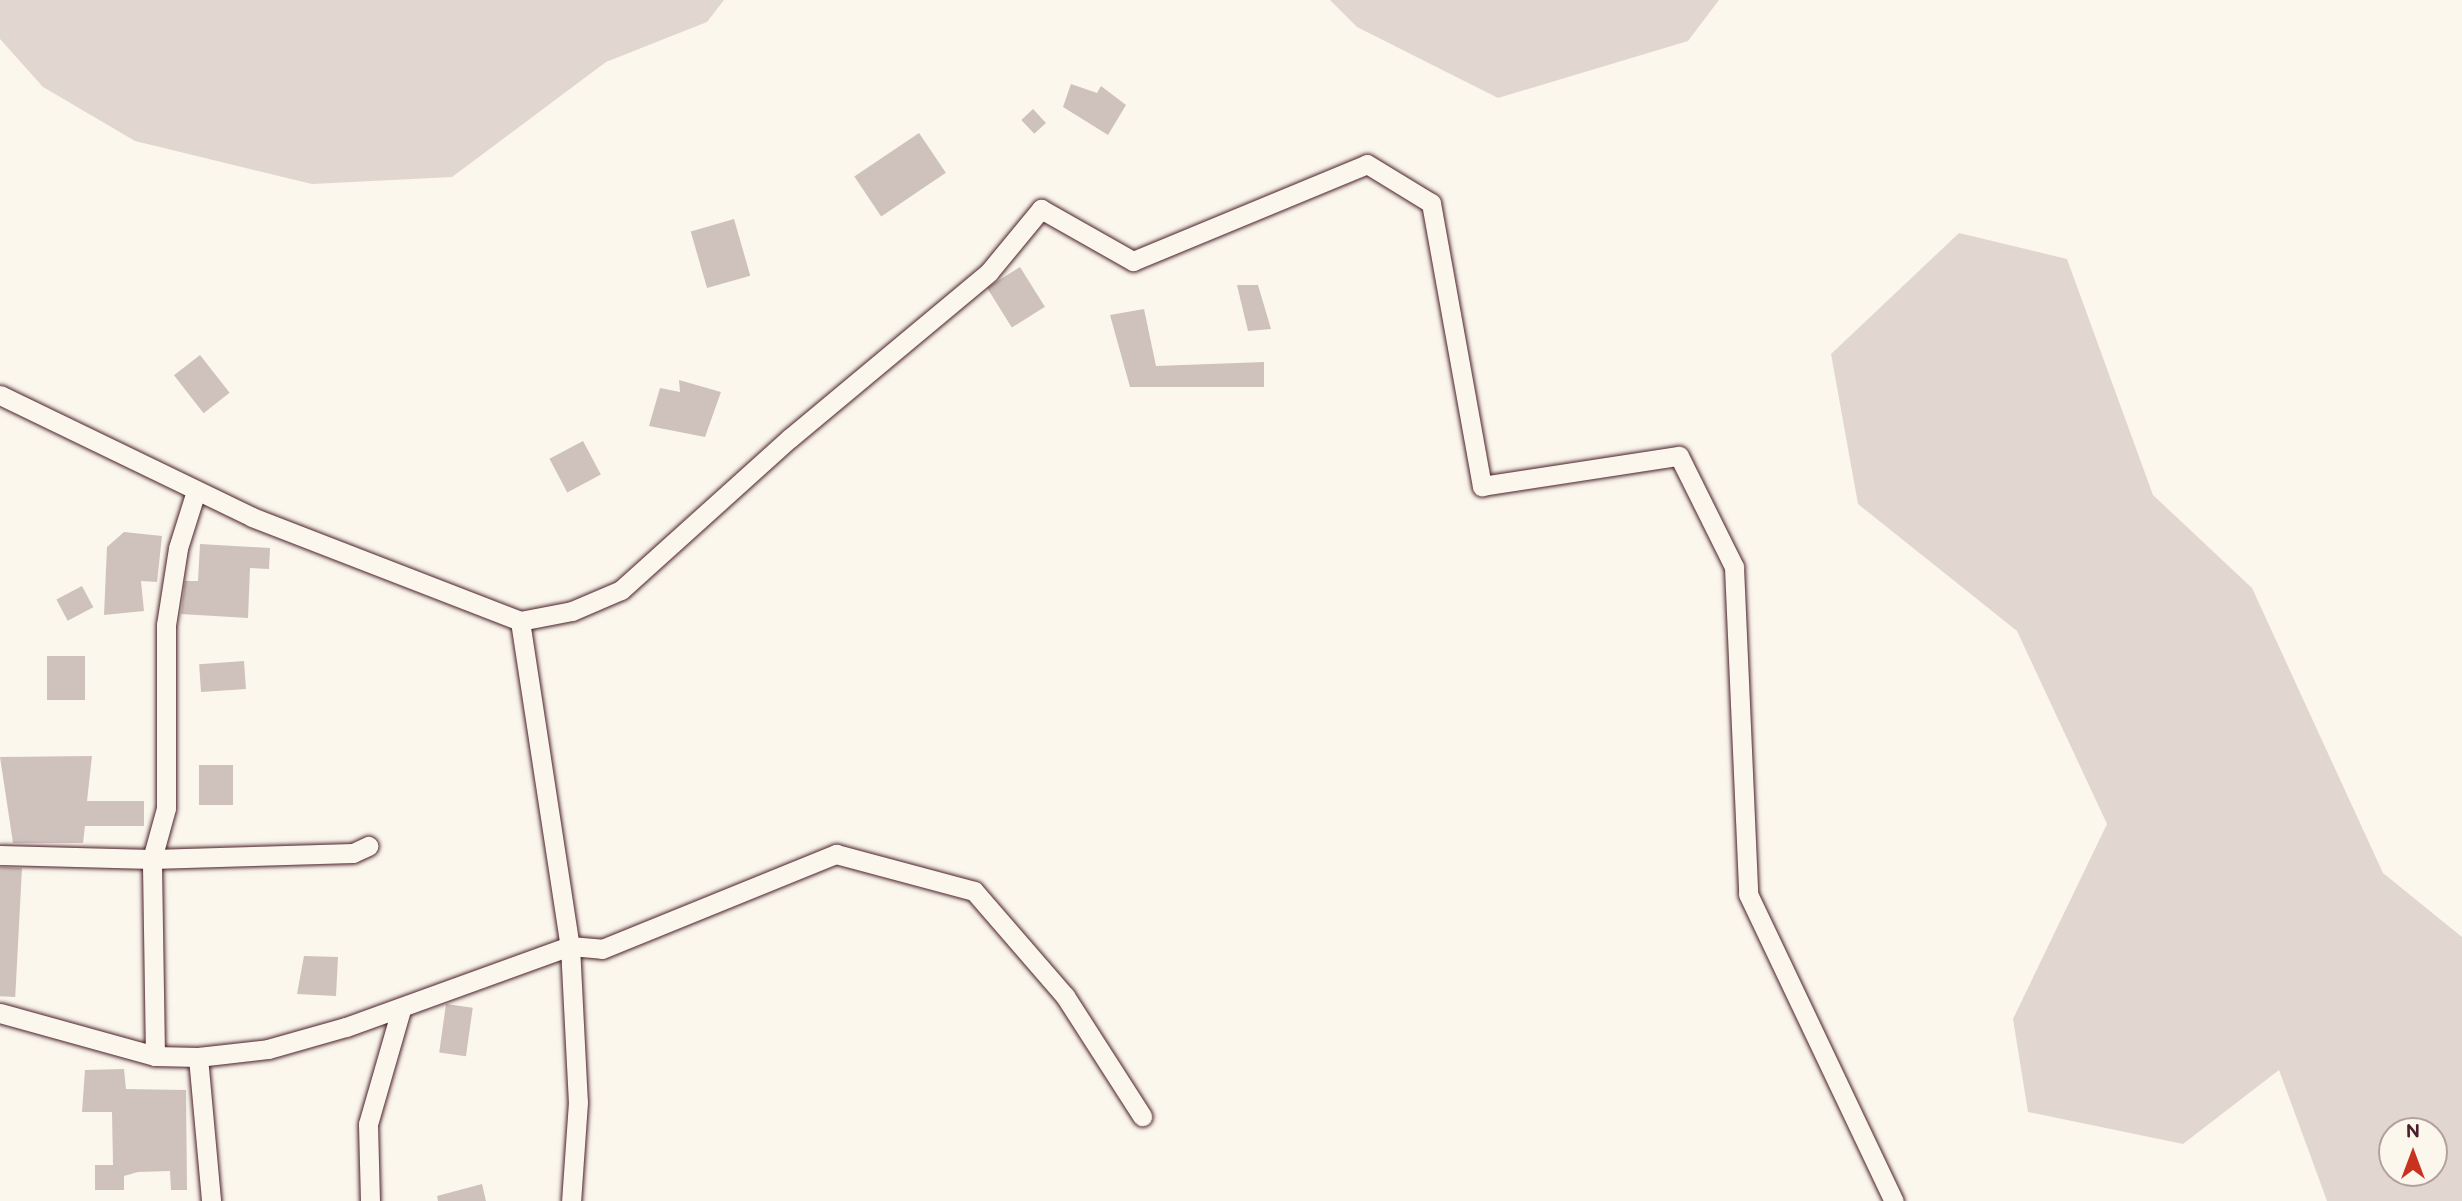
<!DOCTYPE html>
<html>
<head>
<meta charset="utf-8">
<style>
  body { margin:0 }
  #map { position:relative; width:2462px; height:1201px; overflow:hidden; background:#fbf7ec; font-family:"Balsamiq Sans",sans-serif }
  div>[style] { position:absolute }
  .green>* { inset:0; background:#e2d7d0 }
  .building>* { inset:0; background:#cfc2bc; transform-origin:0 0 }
  .roads { filter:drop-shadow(0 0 2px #4a1f2b) drop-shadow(0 0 2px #4a1f2b) }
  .minor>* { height:19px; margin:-9.5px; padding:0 9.5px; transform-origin:9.5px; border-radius:9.5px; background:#fbf7ec }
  span { translate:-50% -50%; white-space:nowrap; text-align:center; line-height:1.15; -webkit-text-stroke:7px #fbf7ec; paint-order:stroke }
  .north { position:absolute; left:2378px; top:1117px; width:70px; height:70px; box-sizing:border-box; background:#fbf7ec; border:2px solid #b4a19f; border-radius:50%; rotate:0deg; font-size:19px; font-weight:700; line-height:28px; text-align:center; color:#4a1f2b }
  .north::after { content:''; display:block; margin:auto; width:24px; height:32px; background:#c8321e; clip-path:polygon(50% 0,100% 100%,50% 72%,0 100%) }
</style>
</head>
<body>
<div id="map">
  <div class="green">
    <i style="clip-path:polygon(0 0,724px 0,707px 22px,606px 62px,452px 177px,312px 184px,135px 141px,43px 87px,0 39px)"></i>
    <i style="clip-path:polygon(1330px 0,1719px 0,1688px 41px,1498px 98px,1357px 27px)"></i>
    <i style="clip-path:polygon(evenodd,1959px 233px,2067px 259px,2153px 495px,2252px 588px,2383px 873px,2462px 937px,2462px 1201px,2327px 1201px,2279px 1070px,2183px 1144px,2028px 1112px,2013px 1019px,2107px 824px,2017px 631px,1858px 504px,1831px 354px,1959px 233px,2392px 1131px,2434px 1131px,2434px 1173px,2392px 1173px,2392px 1131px)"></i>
  </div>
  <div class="building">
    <i style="clip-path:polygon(1071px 84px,1097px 93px,1101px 86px,1126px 105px,1108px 135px,1063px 107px)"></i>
    <i style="left:1033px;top:109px;width:19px;height:16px;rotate:47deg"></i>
    <i style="left:919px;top:133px;width:48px;height:78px;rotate:56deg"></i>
    <i style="left:734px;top:219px;width:59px;height:45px;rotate:74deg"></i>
    <i style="left:1020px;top:267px;width:47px;height:39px;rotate:58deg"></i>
    <i style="clip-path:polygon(1237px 285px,1258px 285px,1271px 329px,1248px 331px)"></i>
    <i style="clip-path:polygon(1144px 309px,1156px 366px,1264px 362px,1264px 387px,1130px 387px,1110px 315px)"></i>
    <i style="left:200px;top:355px;width:48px;height:33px;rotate:52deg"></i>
    <i style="clip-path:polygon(679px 380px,721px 392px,705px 437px,649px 426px,660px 388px,680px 392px)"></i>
    <i style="left:583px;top:441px;width:38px;height:38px;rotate:62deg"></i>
    <i style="clip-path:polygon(124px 532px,162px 536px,157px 582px,141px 581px,144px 611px,104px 615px,107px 547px)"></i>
    <i style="clip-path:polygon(200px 544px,270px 548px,269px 569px,250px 568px,248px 618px,181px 614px,185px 581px,198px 581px)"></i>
    <i style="left:82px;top:586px;width:24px;height:29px;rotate:62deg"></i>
    <i style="left:47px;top:656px;width:38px;height:44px"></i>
    <i style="left:244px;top:661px;width:28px;height:45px;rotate:86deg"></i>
    <i style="clip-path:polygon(92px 756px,87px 801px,144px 801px,144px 826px,85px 826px,83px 843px,13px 843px,0 757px)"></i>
    <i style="left:199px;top:765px;width:34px;height:40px"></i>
    <i style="left:0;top:867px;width:22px;height:129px;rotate:3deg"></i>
    <i style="clip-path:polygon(304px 956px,338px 957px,336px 996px,297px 994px)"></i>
    <i style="left:446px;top:1004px;width:27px;height:49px;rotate:8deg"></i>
    <i style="clip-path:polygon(124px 1069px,126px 1089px,186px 1090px,187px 1190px,171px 1190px,170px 1171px,138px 1172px,124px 1176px,124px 1190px,95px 1190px,95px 1165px,113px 1165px,112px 1112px,82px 1112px,85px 1070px)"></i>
    <i style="clip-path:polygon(482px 1184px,486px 1201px,438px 1201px,437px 1196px)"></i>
  </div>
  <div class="roads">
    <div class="minor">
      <i style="left:0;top:395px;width:280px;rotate:25.8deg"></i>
      <i style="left:252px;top:517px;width:287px;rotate:21.2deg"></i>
      <i style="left:520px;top:621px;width:329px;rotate:81.3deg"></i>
      <i style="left:570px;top:946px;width:32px;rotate:5deg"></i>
      <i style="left:602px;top:949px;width:253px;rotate:-22.1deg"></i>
      <i style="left:836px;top:854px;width:143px;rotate:15deg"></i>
      <i style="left:974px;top:891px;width:139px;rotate:49.1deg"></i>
      <i style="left:1065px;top:996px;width:143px;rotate:57.3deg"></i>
      <i style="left:520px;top:621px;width:53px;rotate:-10.9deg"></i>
      <i style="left:572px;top:611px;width:53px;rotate:-23.2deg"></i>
      <i style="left:621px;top:590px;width:227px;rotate:-42deg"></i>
      <i style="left:790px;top:438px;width:259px;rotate:-39.8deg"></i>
      <i style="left:989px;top:272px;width:82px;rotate:-50.5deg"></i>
      <i style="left:1041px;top:209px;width:106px;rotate:29.5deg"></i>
      <i style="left:1133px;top:261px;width:253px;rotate:-22.5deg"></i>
      <i style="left:1367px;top:164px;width:75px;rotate:31.4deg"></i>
      <i style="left:1431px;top:203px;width:288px;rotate:79.8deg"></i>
      <i style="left:1482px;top:486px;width:199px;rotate:-8.7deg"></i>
      <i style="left:1679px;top:456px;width:124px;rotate:63.6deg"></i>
      <i style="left:1734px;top:567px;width:327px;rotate:87.5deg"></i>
      <i style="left:1748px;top:894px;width:340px;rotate:64.6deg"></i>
      <i style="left:0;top:855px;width:152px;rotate:1.5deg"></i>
      <i style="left:152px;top:859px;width:53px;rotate:-74.6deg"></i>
      <i style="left:166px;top:808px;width:183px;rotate:-90deg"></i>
      <i style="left:166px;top:625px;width:78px;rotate:-81.1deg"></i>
      <i style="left:178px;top:548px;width:60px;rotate:-72.5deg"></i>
      <i style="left:0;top:1013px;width:161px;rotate:15.5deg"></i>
      <i style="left:155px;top:1056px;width:43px;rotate:1.3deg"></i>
      <i style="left:198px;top:1057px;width:70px;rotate:-6.5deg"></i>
      <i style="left:268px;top:1049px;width:81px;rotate:-15.8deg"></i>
      <i style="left:346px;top:1027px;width:238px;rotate:-19.9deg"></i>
      <i style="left:570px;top:946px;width:156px;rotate:87.1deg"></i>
      <i style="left:578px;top:1102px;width:99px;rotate:94deg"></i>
      <i style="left:155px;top:1056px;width:197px;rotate:-90.9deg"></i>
      <i style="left:152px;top:859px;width:201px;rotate:-1.7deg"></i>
      <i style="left:353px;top:853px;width:17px;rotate:-25deg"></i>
      <i style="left:198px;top:1057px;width:145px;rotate:84.8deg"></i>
      <i style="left:370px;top:1201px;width:77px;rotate:-91.5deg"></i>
      <i style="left:368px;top:1124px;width:119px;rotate:-73.9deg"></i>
    </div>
  </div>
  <div class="north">N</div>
</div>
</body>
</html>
